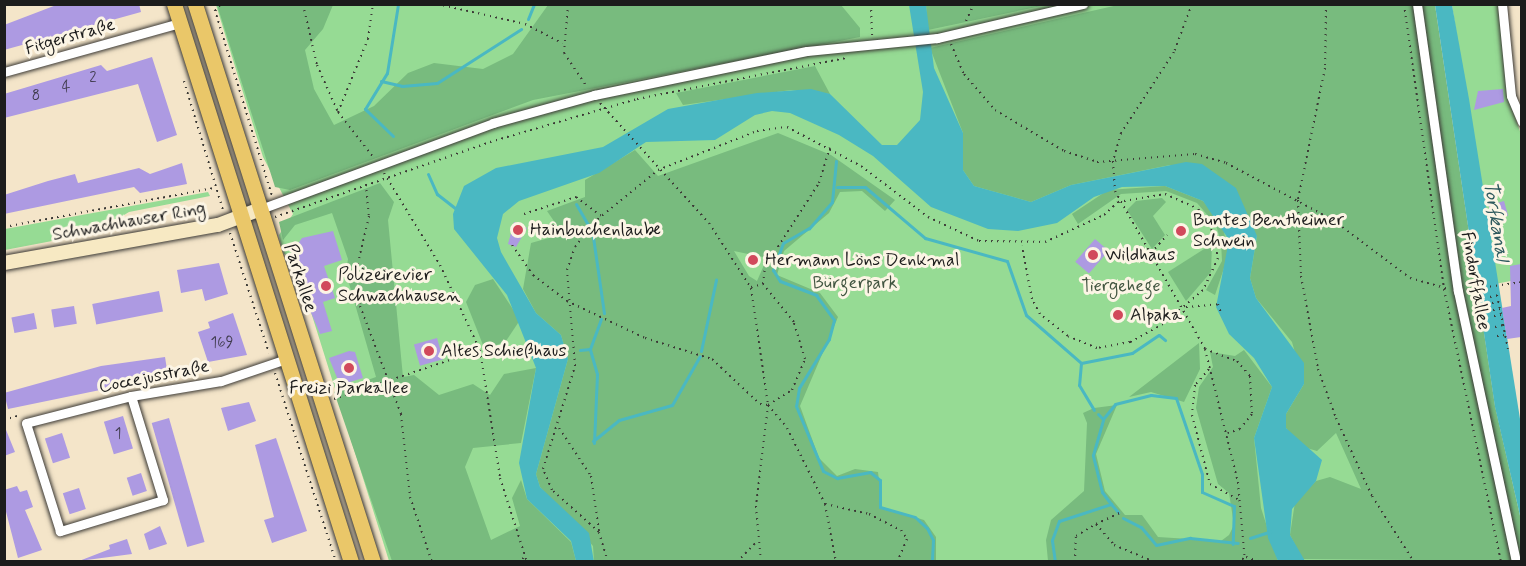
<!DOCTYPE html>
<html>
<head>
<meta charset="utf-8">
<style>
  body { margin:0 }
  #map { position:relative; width:1526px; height:566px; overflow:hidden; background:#f4e5c9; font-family:Mynerve,sans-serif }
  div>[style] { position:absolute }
  .green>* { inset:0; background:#96db94 }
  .forest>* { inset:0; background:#78bb7e }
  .water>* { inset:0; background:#4ab8c2 }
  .stream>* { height:3px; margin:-1.5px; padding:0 1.5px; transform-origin:1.5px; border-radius:1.5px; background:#4ab8c2 }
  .building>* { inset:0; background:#ad9ae2; transform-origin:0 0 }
  .path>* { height:2px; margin-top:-1px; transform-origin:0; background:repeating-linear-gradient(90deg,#3c3a36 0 1.5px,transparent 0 6px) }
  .roads { filter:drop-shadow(0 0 2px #3c3a36) drop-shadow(0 0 2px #3c3a36) }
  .street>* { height:9px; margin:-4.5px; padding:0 4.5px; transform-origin:4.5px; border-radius:4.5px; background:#fff }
  .secondary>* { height:14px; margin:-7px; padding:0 7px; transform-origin:7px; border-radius:7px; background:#f7e9c3 }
  .primary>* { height:15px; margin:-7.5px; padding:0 7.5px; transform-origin:7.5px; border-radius:7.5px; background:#eac769 }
  .dots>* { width:16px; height:16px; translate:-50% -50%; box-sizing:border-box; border:3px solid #fcf5e5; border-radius:50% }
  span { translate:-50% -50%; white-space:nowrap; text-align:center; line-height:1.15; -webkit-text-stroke:6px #fcf5e5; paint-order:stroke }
  .number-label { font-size:15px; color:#403c4e }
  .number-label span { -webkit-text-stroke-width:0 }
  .street-label { font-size:18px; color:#1c1c1c }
  .poi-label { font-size:18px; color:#1c1c1c }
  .left { translate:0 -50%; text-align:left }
  .park-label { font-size:18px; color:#415540 }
  .water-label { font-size:20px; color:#2e5a5e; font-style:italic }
  .frame { position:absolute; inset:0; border:6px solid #1c1c1c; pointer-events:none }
</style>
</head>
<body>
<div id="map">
  <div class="green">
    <i style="clip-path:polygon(216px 5px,1393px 5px,1493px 561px,389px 561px,294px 258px,284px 254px,280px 241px,279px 235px,293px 214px,263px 157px)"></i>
    <i style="clip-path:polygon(1452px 5px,1498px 5px,1508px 97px,1521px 134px,1521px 279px,1495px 284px)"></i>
    <i style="clip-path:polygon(208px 192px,210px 196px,129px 212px,94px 233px,5px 250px,5px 229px)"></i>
  </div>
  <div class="forest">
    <i style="clip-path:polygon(217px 5px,333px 5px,323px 29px,305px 50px,314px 89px,334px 125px,374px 106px,408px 73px,434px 63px,483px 69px,513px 54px,548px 5px,841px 5px,860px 28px,860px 37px,533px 100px,290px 190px,275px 187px)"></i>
    <i style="clip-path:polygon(926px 5px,1046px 5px,928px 30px)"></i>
    <i style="clip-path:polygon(1118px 5px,1435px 5px,1495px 406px,1521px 520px,1521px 561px,1302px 559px,1290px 535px,1295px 502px,1316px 481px,1330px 477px,1361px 489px,1336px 433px,1317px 451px,1300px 446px,1286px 428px,1286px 414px,1304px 384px,1292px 342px,1256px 298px,1250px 278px,1257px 236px,1170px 165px,1071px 185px,1031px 202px,974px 186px,963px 170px,963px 133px,930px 48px)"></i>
    <i style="clip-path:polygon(815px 66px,830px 94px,791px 90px,683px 105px,676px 93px)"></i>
    <i style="clip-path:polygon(evenodd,778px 133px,831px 155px,895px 200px,885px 211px,862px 191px,840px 192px,829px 213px,784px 251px,777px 275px,820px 293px,838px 317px,800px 406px,819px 458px,837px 476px,855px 469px,878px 472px,882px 507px,924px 520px,936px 537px,936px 561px,594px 561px,593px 546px,540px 487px,536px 474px,568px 359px,561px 335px,536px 313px,523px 289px,531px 243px,556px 236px,558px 227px,547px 211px,585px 197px,585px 180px,635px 150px,658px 176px,778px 133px,734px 251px,767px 258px,757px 281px,749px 276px,734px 251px)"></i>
    <i style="clip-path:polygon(380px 183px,394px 202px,388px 220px,403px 377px,414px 375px,439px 395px,473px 384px,490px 395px,504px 374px,536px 368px,521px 443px,473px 448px,465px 467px,491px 540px,520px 526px,512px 498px,521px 480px,527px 499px,571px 542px,576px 561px,392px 561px,334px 392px,376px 377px,346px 273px,348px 259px,332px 213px,295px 225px,283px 240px,279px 222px)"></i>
    <i style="clip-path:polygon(1165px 186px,1203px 201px,1223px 225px,1228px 256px,1215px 295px,1206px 290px,1222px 261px,1221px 242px,1216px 225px,1197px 203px,1166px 191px,1121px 194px,1078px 224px,1072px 214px,1108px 190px)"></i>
    <i style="clip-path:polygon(1162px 198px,1166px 202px,1153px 216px,1165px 235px,1152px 249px,1127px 210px,1136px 201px)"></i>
    <i style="clip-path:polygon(1212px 244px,1211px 272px,1186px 301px,1168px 272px)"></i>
    <i style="clip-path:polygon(493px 279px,520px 320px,506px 341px,485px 350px,466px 302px,475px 285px)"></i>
    <i style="clip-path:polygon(1199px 343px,1200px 369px,1184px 402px,1151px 392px,1129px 397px)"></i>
    <i style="clip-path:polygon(1244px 350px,1272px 387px,1254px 438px,1261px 508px,1278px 561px,1048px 561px,1046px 540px,1051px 520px,1084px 491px,1087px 423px,1083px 413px,1094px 408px,1117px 405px,1096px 454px,1105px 491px,1125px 515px,1142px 515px,1158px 537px,1221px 541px,1229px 535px,1234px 525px,1229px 493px,1218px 484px,1196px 408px,1199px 387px,1213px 367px,1210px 352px,1235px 356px)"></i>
  </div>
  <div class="water">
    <i style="clip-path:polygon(909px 5px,926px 5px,934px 68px,963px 133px,963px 170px,974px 186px,1031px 202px,1071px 185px,1186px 162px,1202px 164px,1236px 188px,1257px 236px,1250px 278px,1256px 298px,1304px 363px,1304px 384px,1286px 414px,1286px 428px,1322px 460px,1316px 481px,1292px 509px,1290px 535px,1305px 561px,1278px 561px,1268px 538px,1254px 438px,1272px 387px,1254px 358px,1229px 334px,1216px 307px,1229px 240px,1203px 201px,1165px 186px,1122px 187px,1094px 197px,1057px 223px,1018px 231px,988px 229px,931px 207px,873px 156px,839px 135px,790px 113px,772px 111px,755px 115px,715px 140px,646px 142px,599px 173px,519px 201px,503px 214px,497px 238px,501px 252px,536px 313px,561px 335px,568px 359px,536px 474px,540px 487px,589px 533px,594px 562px,576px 561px,571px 541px,527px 499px,519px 463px,536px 368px,507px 295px,454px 229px,453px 214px,464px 186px,496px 168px,603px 147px,668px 109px,757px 93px,811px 89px,830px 94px,882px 145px,897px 145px,920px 120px,923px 92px)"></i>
    <i style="clip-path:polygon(1435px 5px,1452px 5px,1469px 99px,1521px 425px,1521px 520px,1495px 407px)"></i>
  </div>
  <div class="stream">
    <i style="left:528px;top:19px;width:16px;rotate:-68deg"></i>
    <i style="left:381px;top:81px;width:22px;rotate:13deg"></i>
    <i style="left:402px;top:86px;width:35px;rotate:-5deg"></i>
    <i style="left:437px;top:83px;width:100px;rotate:-32.7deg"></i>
    <i style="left:393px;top:136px;width:39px;rotate:-136deg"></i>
    <i style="left:365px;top:109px;width:42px;rotate:-58.6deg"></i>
    <i style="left:387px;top:73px;width:70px;rotate:-80.9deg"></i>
    <i style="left:836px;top:161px;width:41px;rotate:95.6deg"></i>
    <i style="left:832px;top:202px;width:35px;rotate:131deg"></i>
    <i style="left:809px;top:228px;width:30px;rotate:150deg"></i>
    <i style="left:783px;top:243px;width:29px;rotate:110deg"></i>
    <i style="left:773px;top:270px;width:13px;rotate:58deg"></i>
    <i style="left:780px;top:281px;width:39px;rotate:21deg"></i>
    <i style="left:816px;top:295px;width:31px;rotate:54deg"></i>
    <i style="left:834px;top:320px;width:20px;rotate:105deg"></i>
    <i style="left:829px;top:339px;width:57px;rotate:121.5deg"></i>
    <i style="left:799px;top:388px;width:18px;rotate:99deg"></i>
    <i style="left:796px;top:406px;width:70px;rotate:67.4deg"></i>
    <i style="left:823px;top:471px;width:16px;rotate:27deg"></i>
    <i style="left:837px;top:478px;width:34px;rotate:-10deg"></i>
    <i style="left:870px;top:472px;width:13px;rotate:39deg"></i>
    <i style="left:880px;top:480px;width:27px;rotate:90deg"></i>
    <i style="left:880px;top:507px;width:36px;rotate:16deg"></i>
    <i style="left:915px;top:517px;width:16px;rotate:43deg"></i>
    <i style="left:927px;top:528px;width:13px;rotate:63deg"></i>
    <i style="left:933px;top:540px;width:22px;rotate:93deg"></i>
    <i style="left:428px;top:174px;width:22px;rotate:66deg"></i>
    <i style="left:437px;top:194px;width:24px;rotate:38deg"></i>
    <i style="left:837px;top:187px;width:28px"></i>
    <i style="left:865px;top:187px;width:79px;rotate:40.4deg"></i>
    <i style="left:925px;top:238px;width:85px;rotate:15.7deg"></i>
    <i style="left:1007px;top:261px;width:57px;rotate:70.6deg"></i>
    <i style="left:1026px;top:315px;width:73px;rotate:41.1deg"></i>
    <i style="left:1081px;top:363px;width:22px;rotate:95deg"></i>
    <i style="left:1079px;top:385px;width:29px;rotate:59deg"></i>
    <i style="left:576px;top:204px;width:24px;rotate:60deg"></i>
    <i style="left:592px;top:230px;width:84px;rotate:81.8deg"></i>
    <i style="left:580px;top:350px;width:10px;rotate:-6deg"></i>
    <i style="left:701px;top:351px;width:73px;rotate:-78.1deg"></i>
    <i style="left:1081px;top:363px;width:52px;rotate:-11.1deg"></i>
    <i style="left:1132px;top:353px;width:32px;rotate:-34deg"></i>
    <i style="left:1159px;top:335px;width:8px;rotate:40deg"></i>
    <i style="left:1098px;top:414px;width:7px;rotate:45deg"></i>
    <i style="left:593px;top:441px;width:33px;rotate:-39deg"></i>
    <i style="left:619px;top:420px;width:55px;rotate:-15.8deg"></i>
    <i style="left:672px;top:405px;width:56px;rotate:-60.3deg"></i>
    <i style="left:594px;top:443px;width:69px;rotate:-87.5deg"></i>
    <i style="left:597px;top:374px;width:26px;rotate:-106deg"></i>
    <i style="left:590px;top:349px;width:32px;rotate:-70deg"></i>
    <i style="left:1111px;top:504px;width:11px;rotate:49deg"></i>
    <i style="left:1123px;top:518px;width:20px;rotate:27deg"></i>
    <i style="left:1141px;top:527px;width:23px;rotate:50deg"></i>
    <i style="left:1156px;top:545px;width:35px;rotate:-12deg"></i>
    <i style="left:1190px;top:538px;width:48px;rotate:5.9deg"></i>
    <i style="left:1250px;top:538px;width:22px;rotate:-18deg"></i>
    <i style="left:1055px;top:562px;width:22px;rotate:-98deg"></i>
    <i style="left:1052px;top:540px;width:20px;rotate:-70deg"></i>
    <i style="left:1059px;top:521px;width:55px;rotate:-18.1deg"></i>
    <i style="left:1111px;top:504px;width:15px;rotate:-127deg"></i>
    <i style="left:1102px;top:492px;width:38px;rotate:-104deg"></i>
    <i style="left:1093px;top:455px;width:37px;rotate:-74deg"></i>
    <i style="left:1103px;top:419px;width:19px;rotate:-51deg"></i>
    <i style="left:1115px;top:404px;width:37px;rotate:-14deg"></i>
    <i style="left:1151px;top:395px;width:25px;rotate:7deg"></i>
    <i style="left:1176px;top:398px;width:80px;rotate:71.1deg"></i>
    <i style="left:1202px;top:474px;width:18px;rotate:90deg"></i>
    <i style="left:1202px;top:492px;width:35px;rotate:24deg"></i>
    <i style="left:1234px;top:506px;width:38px;rotate:92deg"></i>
  </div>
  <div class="building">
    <i style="clip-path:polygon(59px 4px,139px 4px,141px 12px,4px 50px,4px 25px)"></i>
    <i style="clip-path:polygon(152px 57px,177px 135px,157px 142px,138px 84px,4px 118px,4px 94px,101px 65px,107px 71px)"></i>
    <i style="clip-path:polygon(1503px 89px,1504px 102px,1474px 110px,1478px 91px)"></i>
    <i style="clip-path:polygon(182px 163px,187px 184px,140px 193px,134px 187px,4px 214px,4px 195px,48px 181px,75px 174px,78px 183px,139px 168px,150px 174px)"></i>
    <i style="left:1504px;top:201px;width:15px;height:16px;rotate:74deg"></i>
    <i style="clip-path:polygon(514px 222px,527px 228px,516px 247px,508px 244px)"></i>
    <i style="clip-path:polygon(333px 231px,342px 260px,324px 266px,335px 298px,323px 302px,332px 331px,320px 334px,288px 258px,302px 238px)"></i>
    <i style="left:1095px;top:239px;width:18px;height:30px;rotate:41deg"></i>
    <i style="clip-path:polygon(219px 263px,228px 294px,205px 301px,202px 289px,181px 293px,177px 270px)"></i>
    <i style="clip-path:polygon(1521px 264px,1521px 337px,1507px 339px,1502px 308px,1511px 306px,1510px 266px)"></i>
    <i style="left:159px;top:291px;width:21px;height:68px;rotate:79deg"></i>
    <i style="left:74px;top:306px;width:18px;height:23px;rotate:81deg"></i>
    <i style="left:34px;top:313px;width:16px;height:23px;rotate:79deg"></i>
    <i style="clip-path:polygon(233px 313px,247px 355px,208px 362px,198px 332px,210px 328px,208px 322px)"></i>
    <i style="left:437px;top:338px;width:22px;height:24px;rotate:74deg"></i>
    <i style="clip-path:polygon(349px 351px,355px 352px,363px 378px,340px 385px,329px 358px)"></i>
    <i style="clip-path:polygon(165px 357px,168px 376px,8px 409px,4px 393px,101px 366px)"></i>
    <i style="clip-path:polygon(249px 402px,256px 421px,228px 431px,221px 408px)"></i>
    <i style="left:123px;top:416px;width:34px;height:20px;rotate:73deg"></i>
    <i style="left:169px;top:418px;width:129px;height:18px;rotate:74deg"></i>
    <i style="clip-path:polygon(4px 425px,15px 452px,4px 456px)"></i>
    <i style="left:62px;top:433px;width:26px;height:18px;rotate:72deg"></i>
    <i style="clip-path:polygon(276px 438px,307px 531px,272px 543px,264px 520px,274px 517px,255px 445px)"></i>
    <i style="left:141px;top:473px;width:19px;height:15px;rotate:72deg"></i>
    <i style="clip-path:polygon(17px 486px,20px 492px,27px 490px,33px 507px,25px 510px,42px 550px,18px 558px,4px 504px,4px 490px)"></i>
    <i style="left:79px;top:488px;width:22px;height:17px;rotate:72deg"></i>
    <i style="clip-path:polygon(160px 526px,167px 544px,149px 550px,144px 534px)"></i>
    <i style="clip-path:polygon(127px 539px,132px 554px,79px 561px,110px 549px,109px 545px)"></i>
  </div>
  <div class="path">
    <i style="left:213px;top:4px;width:201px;rotate:72.9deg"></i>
    <i style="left:303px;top:4px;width:63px;rotate:77.1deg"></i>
    <i style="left:317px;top:65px;width:51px;rotate:65.9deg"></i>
    <i style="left:338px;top:112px;width:58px;rotate:52deg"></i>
    <i style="left:437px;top:4px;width:90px;rotate:12.8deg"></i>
    <i style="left:525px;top:24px;width:42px;rotate:27.2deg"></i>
    <i style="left:568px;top:4px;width:49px;rotate:94.7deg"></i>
    <i style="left:564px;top:53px;width:41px;rotate:55.9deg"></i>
    <i style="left:871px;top:4px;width:31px;rotate:88deg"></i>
    <i style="left:1192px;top:4px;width:51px;rotate:110.6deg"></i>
    <i style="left:1174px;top:52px;width:97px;rotate:123.2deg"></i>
    <i style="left:1121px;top:133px;width:29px;rotate:106deg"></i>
    <i style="left:1113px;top:161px;width:30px;rotate:86deg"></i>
    <i style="left:1115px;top:191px;width:182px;rotate:60.3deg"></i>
    <i style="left:1205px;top:349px;width:137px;rotate:76.1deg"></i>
    <i style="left:1238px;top:482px;width:80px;rotate:85deg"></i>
    <i style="left:1326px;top:4px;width:64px;rotate:90.9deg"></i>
    <i style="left:1325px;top:68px;width:135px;rotate:101.6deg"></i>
    <i style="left:1298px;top:200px;width:76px;rotate:87.7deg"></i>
    <i style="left:1301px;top:276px;width:95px;rotate:79.6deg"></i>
    <i style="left:1318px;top:369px;width:52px;rotate:69.8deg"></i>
    <i style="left:1336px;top:418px;width:86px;rotate:65.2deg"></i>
    <i style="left:1372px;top:496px;width:78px;rotate:57.5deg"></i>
    <i style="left:1404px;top:4px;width:288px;rotate:82deg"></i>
    <i style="left:1444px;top:289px;width:279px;rotate:78.2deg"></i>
    <i style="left:215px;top:11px;width:9px;rotate:-49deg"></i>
    <i style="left:966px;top:21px;width:19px;rotate:-65deg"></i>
    <i style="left:951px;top:44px;width:33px;rotate:67deg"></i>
    <i style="left:964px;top:74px;width:48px;rotate:49.3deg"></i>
    <i style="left:995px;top:110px;width:80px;rotate:30.7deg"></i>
    <i style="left:1064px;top:151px;width:35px;rotate:18deg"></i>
    <i style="left:1097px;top:162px;width:98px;rotate:-4.7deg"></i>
    <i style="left:1195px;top:154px;width:32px;rotate:16deg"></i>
    <i style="left:1226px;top:163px;width:121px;rotate:28deg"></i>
    <i style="left:1333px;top:220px;width:96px;rotate:37deg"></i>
    <i style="left:1410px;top:278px;width:41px;rotate:15.8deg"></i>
    <i style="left:184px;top:81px;width:135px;rotate:73.2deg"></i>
    <i style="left:600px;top:103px;width:162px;rotate:47.8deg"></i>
    <i style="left:709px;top:223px;width:77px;rotate:57.1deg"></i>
    <i style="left:751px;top:288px;width:118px;rotate:81.7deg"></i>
    <i style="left:768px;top:405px;width:102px;rotate:96.8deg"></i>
    <i style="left:756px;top:506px;width:56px;rotate:84.9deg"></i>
    <i style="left:338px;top:112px;width:79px;rotate:-67.7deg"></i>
    <i style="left:368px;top:39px;width:35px;rotate:-82deg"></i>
    <i style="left:384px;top:173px;width:108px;rotate:58.7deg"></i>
    <i style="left:440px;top:265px;width:94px;rotate:64.8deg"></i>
    <i style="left:480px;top:350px;width:130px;rotate:81.1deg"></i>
    <i style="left:500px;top:478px;width:88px;rotate:72.2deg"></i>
    <i style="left:366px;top:184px;width:32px;rotate:85deg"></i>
    <i style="left:369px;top:216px;width:52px;rotate:103.2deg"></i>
    <i style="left:357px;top:267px;width:39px;rotate:86deg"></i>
    <i style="left:360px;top:306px;width:116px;rotate:69.2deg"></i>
    <i style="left:401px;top:414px;width:83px;rotate:83.8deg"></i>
    <i style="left:410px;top:497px;width:69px;rotate:71.3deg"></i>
    <i style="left:524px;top:214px;width:55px;rotate:-18.1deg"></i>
    <i style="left:576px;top:197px;width:31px;rotate:37deg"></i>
    <i style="left:275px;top:217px;width:228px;rotate:-19.2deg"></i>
    <i style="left:490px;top:142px;width:153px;rotate:-16.3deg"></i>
    <i style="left:637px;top:99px;width:213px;rotate:-11.1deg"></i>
    <i style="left:4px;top:227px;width:215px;rotate:-10.5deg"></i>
    <i style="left:230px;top:233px;width:126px;rotate:72deg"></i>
    <i style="left:512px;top:245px;width:37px;rotate:55deg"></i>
    <i style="left:533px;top:275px;width:43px;rotate:37.4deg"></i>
    <i style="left:567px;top:301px;width:86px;rotate:25.4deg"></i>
    <i style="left:645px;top:338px;width:70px;rotate:17.4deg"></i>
    <i style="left:712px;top:359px;width:66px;rotate:43.2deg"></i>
    <i style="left:760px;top:404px;width:8px;rotate:7deg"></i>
    <i style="left:768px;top:405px;width:30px;rotate:50deg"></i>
    <i style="left:787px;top:428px;width:85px;rotate:63.4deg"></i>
    <i style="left:825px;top:504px;width:59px;rotate:79.3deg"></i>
    <i style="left:1151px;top:253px;width:24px;rotate:-48deg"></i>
    <i style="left:751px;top:287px;width:12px;rotate:-14deg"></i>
    <i style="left:1466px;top:290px;width:57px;rotate:-8.1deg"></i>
    <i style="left:1497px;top:295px;width:55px;rotate:78.5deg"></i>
    <i style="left:1490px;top:297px;width:7px;rotate:-16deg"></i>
    <i style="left:1492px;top:303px;width:7px;rotate:-8deg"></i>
    <i style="left:1186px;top:307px;width:32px;rotate:-5deg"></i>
    <i style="left:1218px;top:304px;width:9px;rotate:72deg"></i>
    <i style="left:1493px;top:310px;width:7px;rotate:-8deg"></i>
    <i style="left:1494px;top:316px;width:7px;rotate:-8deg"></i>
    <i style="left:1495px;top:327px;width:8px;rotate:-14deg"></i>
    <i style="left:1497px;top:336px;width:8px;rotate:-7deg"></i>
    <i style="left:1205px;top:349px;width:34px;rotate:21deg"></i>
    <i style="left:1237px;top:361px;width:20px;rotate:49deg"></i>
    <i style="left:1250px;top:376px;width:38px;rotate:87deg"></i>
    <i style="left:1252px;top:414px;width:19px;rotate:129deg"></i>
    <i style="left:1240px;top:429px;width:13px;rotate:162deg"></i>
    <i style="left:1209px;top:369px;width:21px;rotate:131deg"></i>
    <i style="left:1195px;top:385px;width:30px;rotate:96deg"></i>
    <i style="left:1192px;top:415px;width:71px;rotate:75.4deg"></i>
    <i style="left:1210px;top:484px;width:33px;rotate:29deg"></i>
    <i style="left:275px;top:373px;width:199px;rotate:72.1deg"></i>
    <i style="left:334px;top:399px;width:154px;rotate:-18.6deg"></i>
    <i style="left:768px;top:405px;width:28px;rotate:-32deg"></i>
    <i style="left:792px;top:390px;width:34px;rotate:-67deg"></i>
    <i style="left:805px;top:359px;width:39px;rotate:-107deg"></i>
    <i style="left:794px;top:322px;width:49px;rotate:-129.2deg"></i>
    <i style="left:763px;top:284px;width:17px;rotate:-83deg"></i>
    <i style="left:765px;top:267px;width:100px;rotate:-57.3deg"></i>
    <i style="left:819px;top:183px;width:37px;rotate:-73deg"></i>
    <i style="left:4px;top:420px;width:14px;rotate:-17deg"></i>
    <i style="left:559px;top:428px;width:58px;rotate:56.3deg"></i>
    <i style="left:591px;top:476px;width:56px;rotate:81.7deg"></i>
    <i style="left:825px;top:504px;width:45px;rotate:12.8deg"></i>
    <i style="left:869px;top:514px;width:36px;rotate:27deg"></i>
    <i style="left:901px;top:530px;width:11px;rotate:56deg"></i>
    <i style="left:907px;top:539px;width:25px;rotate:113deg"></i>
    <i style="left:1096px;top:524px;width:29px;rotate:-25deg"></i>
    <i style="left:517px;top:562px;width:9px;rotate:-32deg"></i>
    <i style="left:608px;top:562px;width:31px;rotate:-107deg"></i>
    <i style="left:599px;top:532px;width:63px;rotate:-138.2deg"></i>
    <i style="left:552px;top:490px;width:23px;rotate:-113deg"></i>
    <i style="left:543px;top:469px;width:108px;rotate:-72.7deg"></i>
    <i style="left:575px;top:366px;width:96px;rotate:-94.8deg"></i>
    <i style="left:567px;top:270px;width:24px;rotate:-71deg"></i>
    <i style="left:575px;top:247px;width:30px;rotate:-53deg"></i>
    <i style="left:593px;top:223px;width:84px;rotate:-39.2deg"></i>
    <i style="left:658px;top:170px;width:106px;rotate:-21.5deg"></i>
    <i style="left:757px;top:131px;width:30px;rotate:-8deg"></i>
    <i style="left:787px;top:127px;width:84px;rotate:27.8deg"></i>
    <i style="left:861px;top:166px;width:84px;rotate:37.3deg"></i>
    <i style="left:928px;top:217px;width:56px;rotate:25.2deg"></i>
    <i style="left:979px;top:241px;width:66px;rotate:0.9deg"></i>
    <i style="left:1045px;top:242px;width:65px;rotate:-24.6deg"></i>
    <i style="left:1104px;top:215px;width:19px;rotate:-43deg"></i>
    <i style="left:1118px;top:202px;width:48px;rotate:-9.7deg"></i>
    <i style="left:1165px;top:194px;width:36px;rotate:24deg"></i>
    <i style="left:1198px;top:209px;width:18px;rotate:49deg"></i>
    <i style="left:1210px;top:223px;width:36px;rotate:77deg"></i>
    <i style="left:1218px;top:258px;width:35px;rotate:115deg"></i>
    <i style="left:1203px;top:290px;width:52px;rotate:139.6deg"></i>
    <i style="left:1163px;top:324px;width:38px;rotate:151deg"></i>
    <i style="left:1130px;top:342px;width:34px;rotate:170deg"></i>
    <i style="left:1097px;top:348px;width:31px;rotate:-158deg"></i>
    <i style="left:1068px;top:336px;width:36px;rotate:-142deg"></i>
    <i style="left:1040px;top:314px;width:17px;rotate:-118deg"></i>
    <i style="left:1032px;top:299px;width:54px;rotate:-100.7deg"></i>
    <i style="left:737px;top:562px;width:28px;rotate:-46deg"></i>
    <i style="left:1075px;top:562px;width:26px;rotate:-88deg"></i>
    <i style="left:1076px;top:536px;width:23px;rotate:-31deg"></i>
    <i style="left:1096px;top:524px;width:28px;rotate:49deg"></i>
    <i style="left:1114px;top:545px;width:44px;rotate:22.5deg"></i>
    <i style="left:1237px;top:562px;width:10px;rotate:-29deg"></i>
    <i style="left:1246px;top:557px;width:16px;rotate:18deg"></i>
  </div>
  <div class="roads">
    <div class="street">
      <i style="left:1417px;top:4px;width:290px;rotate:81.9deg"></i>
      <i style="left:1458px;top:291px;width:277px;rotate:77.9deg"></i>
      <i style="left:1502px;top:4px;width:92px;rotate:84.4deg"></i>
      <i style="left:1511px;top:96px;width:28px;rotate:67deg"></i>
      <i style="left:4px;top:72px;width:183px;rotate:-15.6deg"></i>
      <i style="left:258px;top:210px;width:251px;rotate:-20.3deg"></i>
      <i style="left:493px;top:123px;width:105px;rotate:-15.5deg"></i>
      <i style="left:594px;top:95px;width:217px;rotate:-11.7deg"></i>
      <i style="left:807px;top:51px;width:131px;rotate:-5.7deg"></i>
      <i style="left:937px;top:38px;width:150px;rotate:-13.1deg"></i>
      <i style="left:131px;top:396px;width:109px;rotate:72.9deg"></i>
      <i style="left:163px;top:500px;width:108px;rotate:163.2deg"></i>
      <i style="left:60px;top:531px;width:113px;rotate:-107.5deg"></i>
      <i style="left:26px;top:423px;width:108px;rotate:-14.4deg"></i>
      <i style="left:131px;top:396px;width:91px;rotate:-9.5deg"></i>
      <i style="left:221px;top:381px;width:69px;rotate:-18.7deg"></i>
    </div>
    <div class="secondary">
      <i style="left:4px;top:263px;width:217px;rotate:-10.1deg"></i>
      <i style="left:218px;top:225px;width:43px;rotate:-20.6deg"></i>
    </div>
    <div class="primary">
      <i style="left:174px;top:4px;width:585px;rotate:72.4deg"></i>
      <i style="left:195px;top:4px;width:586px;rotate:72.31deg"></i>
    </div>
  </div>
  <div class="dots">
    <i style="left:518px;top:230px;background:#d1495b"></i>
    <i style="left:1181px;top:231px;background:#d1495b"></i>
    <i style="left:1093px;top:255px;background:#d1495b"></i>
    <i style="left:753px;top:260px;background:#d1495b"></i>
    <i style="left:326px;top:286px;background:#d1495b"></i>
    <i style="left:1118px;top:315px;background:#d1495b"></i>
    <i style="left:429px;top:351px;background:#d1495b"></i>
    <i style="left:349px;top:368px;background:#d1495b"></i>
  </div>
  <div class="number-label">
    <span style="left:93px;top:79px">2</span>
    <span style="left:66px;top:88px">4</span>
    <span style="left:36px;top:97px">8</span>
    <span style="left:222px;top:344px">169</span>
    <span style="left:118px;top:435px">1</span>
  </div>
  <div class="street-label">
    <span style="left:70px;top:37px;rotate:-16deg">Fitgerstraße</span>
    <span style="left:129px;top:222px;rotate:-10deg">Schwachhauser Ring</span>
    <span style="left:300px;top:278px;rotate:72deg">Parkallee</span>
    <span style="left:1475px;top:281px;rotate:80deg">Findorffallee</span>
    <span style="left:154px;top:377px;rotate:-11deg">Coccejusstraße</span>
  </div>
  <div class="poi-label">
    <span class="left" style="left:1193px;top:231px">Buntes Bentheimer<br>Schwein</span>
    <span class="left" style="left:530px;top:230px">Hainbuchenlaube</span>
    <span class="left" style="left:1105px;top:255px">Wildhaus</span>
    <span class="left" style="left:765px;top:260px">Hermann Löns Denkmal</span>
    <span class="left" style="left:338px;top:286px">Polizeirevier<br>Schwachhausen</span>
    <span class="left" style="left:1130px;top:315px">Alpaka</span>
    <span class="left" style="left:441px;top:351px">Altes Schießhaus</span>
    <span style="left:349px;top:388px">Freizi Parkallee</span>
  </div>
  <div class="park-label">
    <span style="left:855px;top:283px">Bürgerpark</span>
    <span style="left:1121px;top:286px">Tiergehege</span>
  </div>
  <div class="water-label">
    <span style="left:1496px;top:221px;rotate:81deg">Torfkanal</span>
  </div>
  <div class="frame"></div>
</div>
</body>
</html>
